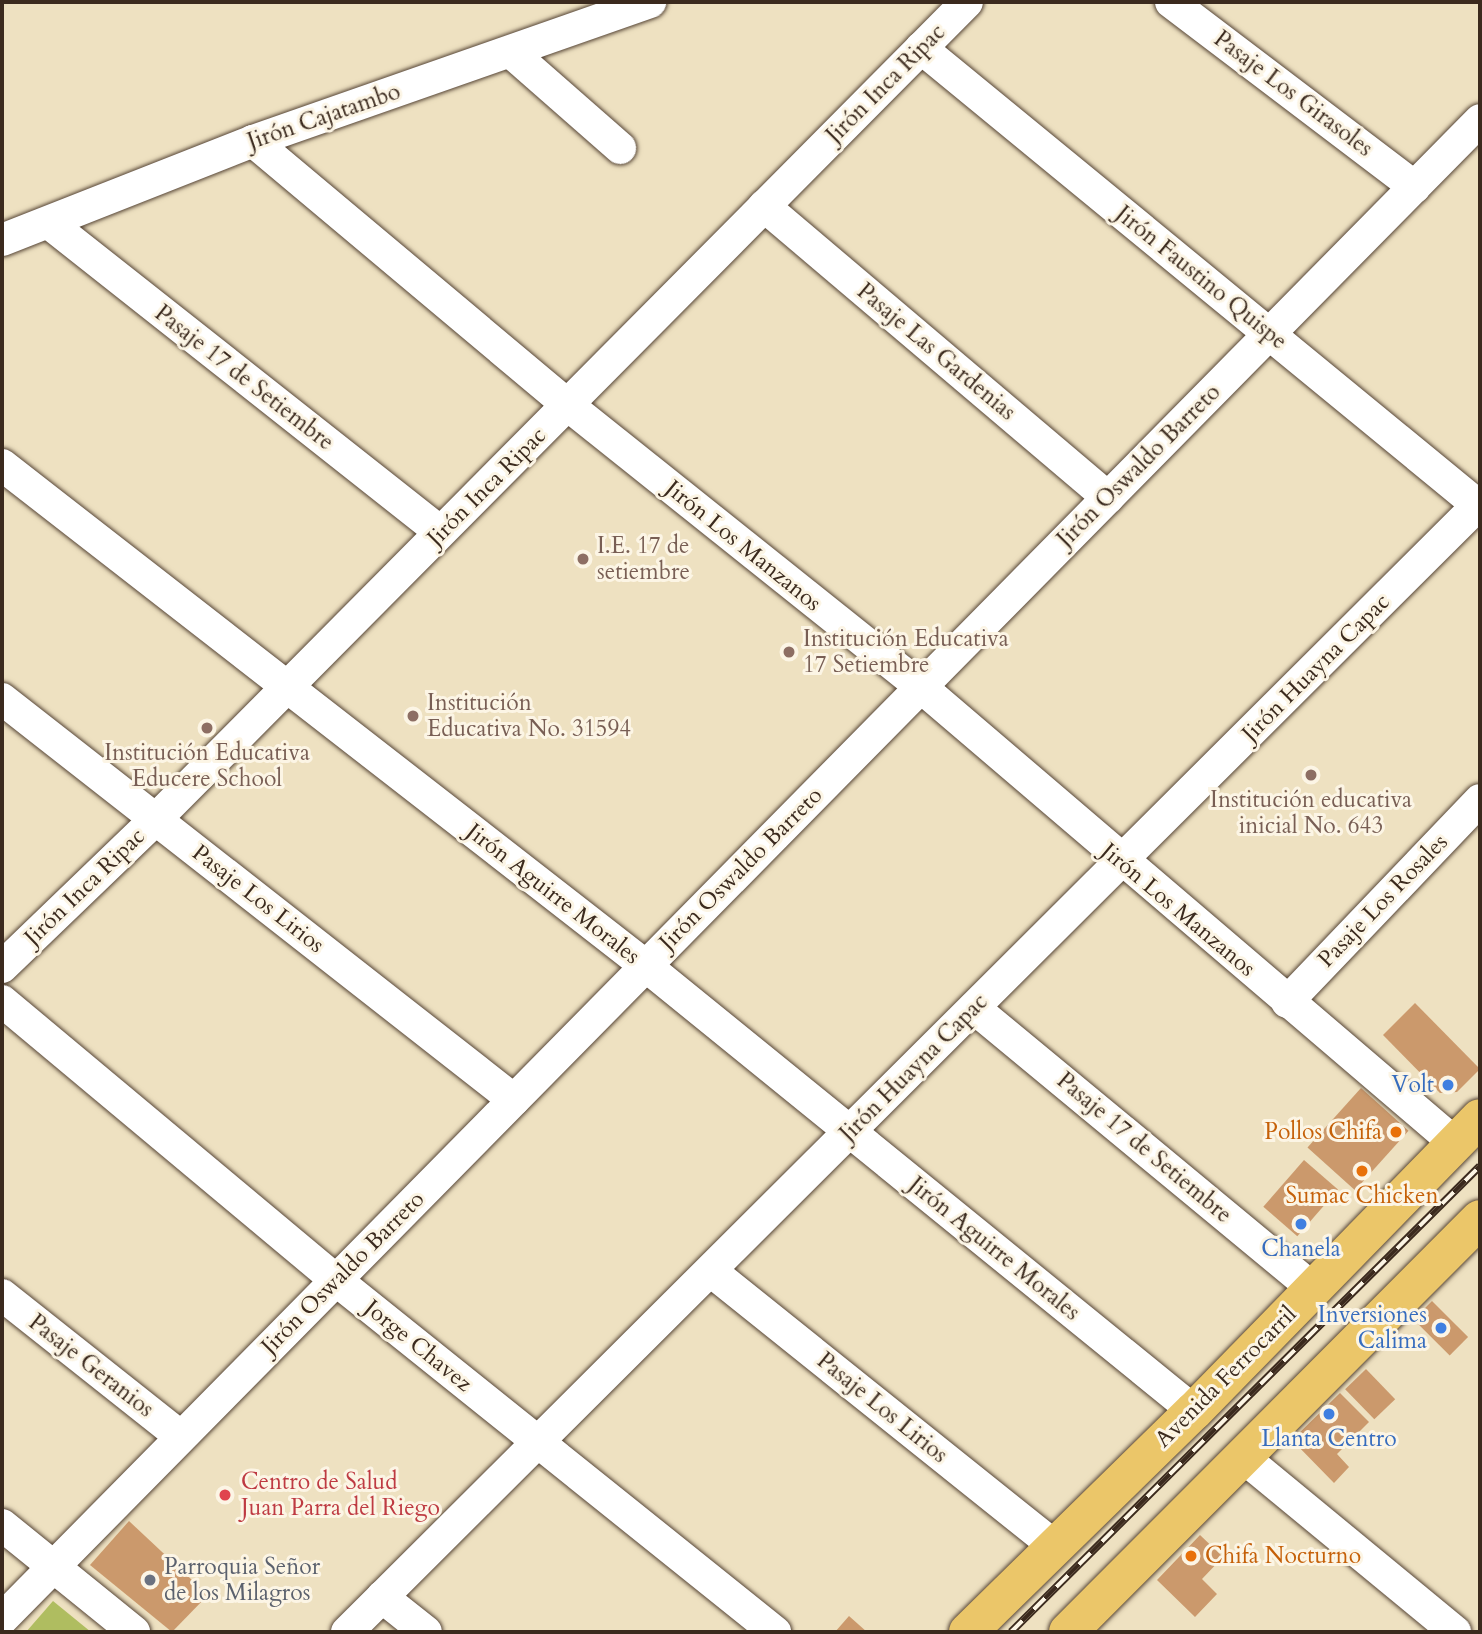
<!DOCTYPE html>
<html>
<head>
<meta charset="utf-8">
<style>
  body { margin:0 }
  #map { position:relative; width:1482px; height:1634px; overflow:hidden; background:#eee1c1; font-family:Cardo,serif }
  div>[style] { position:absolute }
  .green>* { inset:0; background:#afbd60 }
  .building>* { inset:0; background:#cb996c; transform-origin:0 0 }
  .roads { filter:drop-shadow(0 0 2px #564536) drop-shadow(0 0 2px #564536) }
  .minor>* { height:32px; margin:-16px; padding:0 16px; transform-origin:16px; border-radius:16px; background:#fff }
  .primary>* { height:38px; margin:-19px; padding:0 19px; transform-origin:19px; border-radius:19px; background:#ebc669 }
  .rail>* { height:8px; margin-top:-4px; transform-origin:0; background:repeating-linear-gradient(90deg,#fcf5e5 0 16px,#3b2a1e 0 32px); box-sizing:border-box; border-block:2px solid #3b2a1e }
  .dots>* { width:19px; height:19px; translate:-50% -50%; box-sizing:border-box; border:4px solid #fcf5e5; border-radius:50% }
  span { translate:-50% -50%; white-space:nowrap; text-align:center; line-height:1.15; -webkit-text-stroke:6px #fcf5e5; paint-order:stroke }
  .street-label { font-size:23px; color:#3b2a1e }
  .education-label { font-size:23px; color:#785e54 }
  .left { translate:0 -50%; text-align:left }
  .shop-label { font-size:23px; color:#366cbe }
  .right { translate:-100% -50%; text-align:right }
  .food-label { font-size:23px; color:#c56008 }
  .health-label { font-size:23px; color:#be3a42 }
  .worship-label { font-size:23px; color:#5b616d }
  .frame { position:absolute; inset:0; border:4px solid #3b2a1e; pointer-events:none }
</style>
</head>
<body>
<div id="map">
  <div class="green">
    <i style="clip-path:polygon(53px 1601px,91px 1632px,26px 1632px)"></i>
  </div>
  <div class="building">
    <i style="clip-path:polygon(1415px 1003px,1480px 1069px,1457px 1092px,1440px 1093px,1383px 1035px)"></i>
    <i style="left:1361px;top:1088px;width:64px;height:80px;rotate:42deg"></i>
    <i style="left:1304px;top:1160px;width:45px;height:62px;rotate:41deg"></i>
    <i style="left:1432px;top:1301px;width:51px;height:26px;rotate:45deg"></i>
    <i style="left:1366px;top:1369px;width:42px;height:29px;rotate:46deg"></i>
    <i style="clip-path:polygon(1340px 1393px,1369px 1422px,1337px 1454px,1349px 1467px,1334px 1483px,1292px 1440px)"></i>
    <i style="clip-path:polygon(129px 1521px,208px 1595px,172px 1632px,90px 1565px)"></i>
    <i style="clip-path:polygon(1200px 1535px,1223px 1557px,1202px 1579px,1217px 1594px,1195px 1617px,1157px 1580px)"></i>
    <i style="clip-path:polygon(849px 1616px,867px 1632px,835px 1632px)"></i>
  </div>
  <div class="roads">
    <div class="minor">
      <i style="left:1171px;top:2px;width:306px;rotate:37.2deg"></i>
      <i style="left:921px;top:48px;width:723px;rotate:39.39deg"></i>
      <i style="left:512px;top:53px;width:144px;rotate:41.3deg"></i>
      <i style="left:253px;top:141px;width:412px;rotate:40deg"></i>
      <i style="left:569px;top:406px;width:450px;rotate:38.6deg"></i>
      <i style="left:921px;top:687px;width:704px;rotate:40.5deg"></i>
      <i style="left:764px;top:206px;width:451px;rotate:40.3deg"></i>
      <i style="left:49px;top:223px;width:498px;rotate:38.3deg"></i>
      <i style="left:2px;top:240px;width:270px;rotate:-21.5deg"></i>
      <i style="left:253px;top:141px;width:421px;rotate:-19.3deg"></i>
      <i style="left:2px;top:465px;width:816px;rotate:37.88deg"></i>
      <i style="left:646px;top:966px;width:706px;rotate:39.08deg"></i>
      <i style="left:2px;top:699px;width:650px;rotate:38.07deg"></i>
      <i style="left:2px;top:967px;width:214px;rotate:-43.9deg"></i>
      <i style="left:156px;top:819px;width:1151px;rotate:-45.21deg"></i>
      <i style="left:2px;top:1001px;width:435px;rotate:39.9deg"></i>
      <i style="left:336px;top:1280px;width:563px;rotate:38.72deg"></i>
      <i style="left:1287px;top:1002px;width:279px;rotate:-46.3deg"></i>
      <i style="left:974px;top:1008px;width:440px;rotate:39.6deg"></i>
      <i style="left:711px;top:1271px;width:438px;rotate:38.7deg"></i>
      <i style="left:2px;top:1295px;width:228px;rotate:38.4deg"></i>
      <i style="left:1243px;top:1457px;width:275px;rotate:39.5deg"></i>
      <i style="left:2px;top:1525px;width:170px;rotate:39deg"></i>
      <i style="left:382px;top:1597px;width:56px;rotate:38.5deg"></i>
      <i style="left:2px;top:1619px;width:2105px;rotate:-45.4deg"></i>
      <i style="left:347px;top:1632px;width:1599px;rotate:-44.9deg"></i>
    </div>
    <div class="primary">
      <i style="left:968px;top:1632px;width:316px;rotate:-44.4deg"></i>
      <i style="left:1194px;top:1411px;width:409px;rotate:-45.7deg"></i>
      <i style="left:1068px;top:1632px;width:583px;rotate:-45.07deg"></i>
    </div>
  </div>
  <div class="rail">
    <i style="left:1011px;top:1632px;width:661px;rotate:-44.82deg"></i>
  </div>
  <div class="dots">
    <i style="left:583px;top:559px;background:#8d6e63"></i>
    <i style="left:789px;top:652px;background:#8d6e63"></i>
    <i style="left:413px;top:716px;background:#8d6e63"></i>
    <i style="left:207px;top:728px;background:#8d6e63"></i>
    <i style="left:1311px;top:775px;background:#8d6e63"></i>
    <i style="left:1448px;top:1085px;background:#3f7fe0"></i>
    <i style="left:1396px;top:1132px;background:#e8710a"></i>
    <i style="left:1362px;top:1171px;background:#e8710a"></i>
    <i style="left:1301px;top:1224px;background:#3f7fe0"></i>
    <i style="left:1441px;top:1328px;background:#3f7fe0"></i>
    <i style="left:1329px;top:1414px;background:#3f7fe0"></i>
    <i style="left:225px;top:1495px;background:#e0444e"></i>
    <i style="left:1191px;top:1556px;background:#e8710a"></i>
    <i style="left:150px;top:1580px;background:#6b7280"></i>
  </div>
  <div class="street-label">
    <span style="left:886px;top:84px;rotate:-45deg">Jirón Inca Ripac</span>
    <span style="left:1293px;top:94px;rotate:37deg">Pasaje Los Girasoles</span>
    <span style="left:324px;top:117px;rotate:-19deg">Jirón Cajatambo</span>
    <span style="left:1201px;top:278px;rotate:39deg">Jirón Faustino Quispe</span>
    <span style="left:936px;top:352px;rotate:40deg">Pasaje Las Gardenias</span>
    <span style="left:244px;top:378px;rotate:38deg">Pasaje 17 de Setiembre</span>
    <span style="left:1139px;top:466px;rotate:-45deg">Jirón Oswaldo Barreto</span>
    <span style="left:487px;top:487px;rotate:-45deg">Jirón Inca Ripac</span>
    <span style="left:743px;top:546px;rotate:39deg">Jirón Los Manzanos</span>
    <span style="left:1316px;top:668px;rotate:-45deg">Jirón Huayna Capac</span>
    <span style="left:741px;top:869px;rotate:-45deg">Jirón Oswaldo Barreto</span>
    <span style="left:85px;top:887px;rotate:-44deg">Jirón Inca Ripac</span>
    <span style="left:553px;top:894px;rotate:38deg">Jirón Aguirre Morales</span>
    <span style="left:258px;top:899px;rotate:38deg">Pasaje Los Lirios</span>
    <span style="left:1383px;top:901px;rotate:-46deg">Pasaje Los Rosales</span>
    <span style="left:1178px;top:910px;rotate:40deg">Jirón Los Manzanos</span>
    <span style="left:914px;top:1068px;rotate:-45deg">Jirón Huayna Capac</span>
    <span style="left:1144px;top:1148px;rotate:40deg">Pasaje 17 de Setiembre</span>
    <span style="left:994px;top:1249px;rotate:39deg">Jirón Aguirre Morales</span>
    <span style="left:343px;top:1273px;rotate:-45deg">Jirón Oswaldo Barreto</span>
    <span style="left:418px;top:1346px;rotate:39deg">Jorge Chavez</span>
    <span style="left:91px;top:1366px;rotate:38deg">Pasaje Geranios</span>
    <span style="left:1226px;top:1377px;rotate:-45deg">Avenida Ferrocarril</span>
    <span style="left:882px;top:1408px;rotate:39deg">Pasaje Los Lirios</span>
  </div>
  <div class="education-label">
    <span class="left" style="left:597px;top:559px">I.E. 17 de<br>setiembre</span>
    <span class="left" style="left:803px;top:652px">Institución Educativa<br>17 Setiembre</span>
    <span class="left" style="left:427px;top:716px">Institución<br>Educativa No. 31594</span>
    <span style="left:207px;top:766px">Institución Educativa<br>Educere School</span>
    <span style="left:1311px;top:813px">Institución educativa<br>inicial No. 643</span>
  </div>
  <div class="shop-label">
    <span class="right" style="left:1434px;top:1085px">Volt</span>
    <span style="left:1301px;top:1249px">Chanela</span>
    <span class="right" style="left:1427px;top:1328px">Inversiones<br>Calima</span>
    <span style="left:1329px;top:1439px">Llanta Centro</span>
  </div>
  <div class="food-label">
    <span class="right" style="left:1382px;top:1132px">Pollos Chifa</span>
    <span style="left:1362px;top:1196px">Sumac Chicken</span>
    <span class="left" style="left:1205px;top:1556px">Chifa Nocturno</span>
  </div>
  <div class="health-label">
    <span class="left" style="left:241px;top:1495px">Centro de Salud<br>Juan Parra del Riego</span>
  </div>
  <div class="worship-label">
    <span class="left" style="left:164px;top:1580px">Parroquia Señor<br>de los Milagros</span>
  </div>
  <div class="frame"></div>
</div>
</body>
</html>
